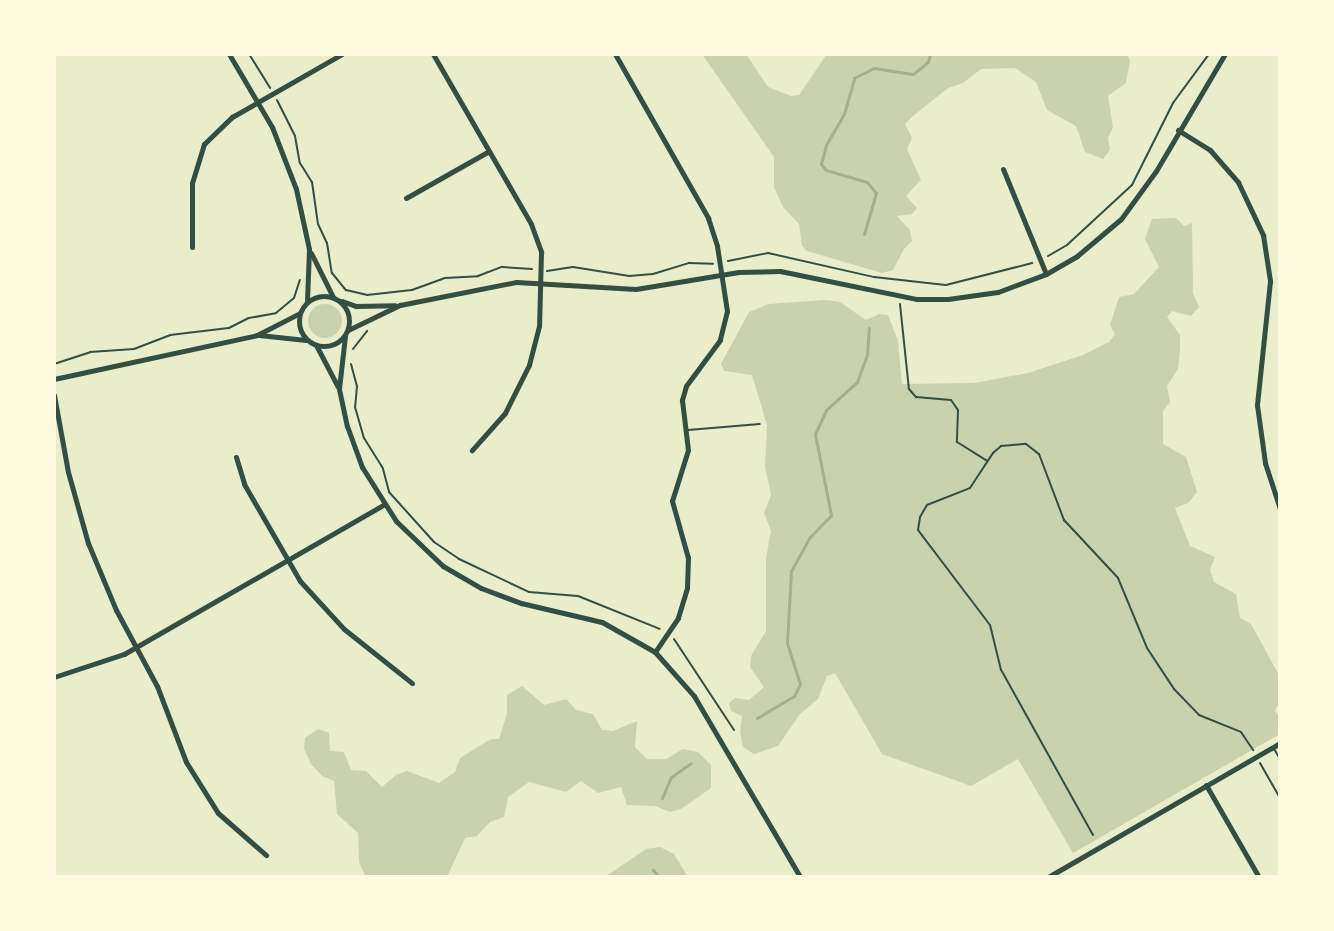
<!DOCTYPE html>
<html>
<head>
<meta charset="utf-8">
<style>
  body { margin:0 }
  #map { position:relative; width:1334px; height:931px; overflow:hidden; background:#e9edc9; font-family:Lora,serif }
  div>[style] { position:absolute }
  .green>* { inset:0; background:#cad2ad }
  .round { border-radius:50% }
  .stream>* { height:3px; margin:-1.5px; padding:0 1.5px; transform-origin:1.5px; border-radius:1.5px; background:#a3b18a }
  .path>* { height:2px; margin:-1px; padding:0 1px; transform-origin:1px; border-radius:1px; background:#344e41 }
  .service>* { height:2px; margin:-1px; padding:0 1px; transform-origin:1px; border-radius:1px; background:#344e41 }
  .minor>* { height:5px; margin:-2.5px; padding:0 2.5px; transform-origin:2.5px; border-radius:2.5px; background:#344e41 }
  .minor>.ring { margin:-2.5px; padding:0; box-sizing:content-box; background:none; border:5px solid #344e41; border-radius:50% }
  span { translate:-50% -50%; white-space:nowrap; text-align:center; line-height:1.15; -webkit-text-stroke:5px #fefae0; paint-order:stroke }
  .frame { position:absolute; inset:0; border:56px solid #fefae0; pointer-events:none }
</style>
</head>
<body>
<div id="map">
  <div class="green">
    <i style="clip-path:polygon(702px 54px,746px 54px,768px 87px,791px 96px,799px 95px,827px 54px,1127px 54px,1130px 61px,1126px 83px,1108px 96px,1113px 127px,1108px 138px,1110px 150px,1103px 159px,1085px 152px,1076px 126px,1047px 110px,1036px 82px,1015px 68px,981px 69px,963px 83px,948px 88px,913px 116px,905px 124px,912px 138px,907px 149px,921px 180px,906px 196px,917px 208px,912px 214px,897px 216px,910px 230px,912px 241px,904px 249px,893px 270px,882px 273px,807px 251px,802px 246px,799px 224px,783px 207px,774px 187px,774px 157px)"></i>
    <i style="clip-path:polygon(1176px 218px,1184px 226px,1192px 223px,1193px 293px,1199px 307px,1191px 316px,1172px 311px,1167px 317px,1180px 335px,1180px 349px,1178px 369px,1167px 386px,1170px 402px,1163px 411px,1163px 444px,1186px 457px,1197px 492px,1188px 503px,1175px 508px,1190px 546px,1215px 557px,1210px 570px,1214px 582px,1236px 594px,1240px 618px,1251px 624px,1280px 677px,1280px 702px,1275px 710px,1280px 719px,1280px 734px,1073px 853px,1018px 759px,971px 786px,882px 754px,835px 673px,827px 676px,818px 699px,800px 714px,778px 746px,754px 754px,743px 747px,740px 732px,742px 716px,731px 711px,729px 703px,735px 698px,749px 700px,764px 687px,750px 667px,751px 656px,766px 631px,766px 558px,771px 531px,764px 513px,771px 495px,765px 467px,767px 425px,752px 375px,724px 371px,721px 364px,749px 312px,769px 304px,825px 300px,840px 302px,866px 320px,879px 314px,888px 315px,898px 341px,902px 384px,974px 383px,1028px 373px,1083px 355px,1109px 342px,1115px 334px,1110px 325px,1119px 297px,1134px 294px,1159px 267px,1145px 239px,1152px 219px)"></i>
    <i class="round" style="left:308px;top:304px;width:34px;height:34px"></i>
    <i style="clip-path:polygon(522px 686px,544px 705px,566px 699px,576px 710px,593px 714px,602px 730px,613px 731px,637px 721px,635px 747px,647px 759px,666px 759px,683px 749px,698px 752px,711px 765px,711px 788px,681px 809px,670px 812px,655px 806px,627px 805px,621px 787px,598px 793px,581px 781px,566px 792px,529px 782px,508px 797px,504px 817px,490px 822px,477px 836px,465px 838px,447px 877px,366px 877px,359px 862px,358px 833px,337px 814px,334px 781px,322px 776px,311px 764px,304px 749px,305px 738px,318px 729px,329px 733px,330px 751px,344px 752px,351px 770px,366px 771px,382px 787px,396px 775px,407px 771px,439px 783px,455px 772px,460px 758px,491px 739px,499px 739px,507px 714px,507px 695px)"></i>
    <i style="clip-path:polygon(660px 847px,674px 854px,688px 877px,605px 877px,646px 849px)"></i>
  </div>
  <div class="stream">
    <i style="left:864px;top:234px;width:43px;rotate:-73.7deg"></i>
    <i style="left:876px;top:193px;width:14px;rotate:-129deg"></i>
    <i style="left:867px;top:182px;width:43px;rotate:-163.7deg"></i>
    <i style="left:826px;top:170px;width:8px;rotate:-130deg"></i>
    <i style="left:821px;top:164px;width:20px;rotate:-75deg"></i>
    <i style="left:826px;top:145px;width:36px;rotate:-60deg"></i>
    <i style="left:844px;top:114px;width:37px;rotate:-74deg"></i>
    <i style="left:854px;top:78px;width:22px;rotate:-27deg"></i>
    <i style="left:874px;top:68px;width:39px;rotate:9deg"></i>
    <i style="left:913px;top:74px;width:19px;rotate:-39deg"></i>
    <i style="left:928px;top:62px;width:8px;rotate:-76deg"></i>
    <i style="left:757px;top:718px;width:43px;rotate:-30.7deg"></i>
    <i style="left:794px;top:696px;width:13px;rotate:-63deg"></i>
    <i style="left:800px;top:684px;width:43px;rotate:-107.6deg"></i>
    <i style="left:787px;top:643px;width:72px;rotate:-86.8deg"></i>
    <i style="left:791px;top:571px;width:39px;rotate:-61deg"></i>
    <i style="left:810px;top:537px;width:30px;rotate:-46deg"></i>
    <i style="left:831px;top:515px;width:83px;rotate:-101.2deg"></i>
    <i style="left:815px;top:434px;width:26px;rotate:-65deg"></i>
    <i style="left:826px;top:410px;width:42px;rotate:-42.1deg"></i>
    <i style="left:857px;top:382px;width:29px;rotate:-70deg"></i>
    <i style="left:867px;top:355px;width:27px;rotate:-86deg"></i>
    <i style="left:662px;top:798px;width:23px;rotate:-67deg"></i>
    <i style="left:671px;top:777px;width:24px;rotate:-35deg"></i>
    <i style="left:653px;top:870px;width:9px;rotate:49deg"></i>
  </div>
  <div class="path">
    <i style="left:249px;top:54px;width:40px;rotate:58deg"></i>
    <i style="left:277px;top:100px;width:40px;rotate:63.4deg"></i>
    <i style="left:295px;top:136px;width:27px;rotate:80deg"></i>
    <i style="left:300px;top:163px;width:22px;rotate:58deg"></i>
    <i style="left:312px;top:182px;width:42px;rotate:81.9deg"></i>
    <i style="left:318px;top:224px;width:21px;rotate:65deg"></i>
    <i style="left:327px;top:243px;width:30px;rotate:81deg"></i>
    <i style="left:332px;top:273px;width:22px;rotate:51deg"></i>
    <i style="left:346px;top:290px;width:22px;rotate:13deg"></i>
    <i style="left:367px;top:295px;width:45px;rotate:-6.3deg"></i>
    <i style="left:412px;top:290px;width:35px;rotate:-20deg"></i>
    <i style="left:445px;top:278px;width:33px;rotate:-3deg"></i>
    <i style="left:478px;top:276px;width:26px;rotate:-21deg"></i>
    <i style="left:502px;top:267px;width:30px;rotate:4deg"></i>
    <i style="left:1048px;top:256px;width:22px;rotate:-30deg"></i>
    <i style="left:1067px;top:245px;width:88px;rotate:-42.7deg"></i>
    <i style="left:1132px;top:185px;width:92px;rotate:-63.4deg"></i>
    <i style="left:1173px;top:103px;width:61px;rotate:-53.7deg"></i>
    <i style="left:728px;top:261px;width:41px;rotate:-11.3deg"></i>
    <i style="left:768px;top:253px;width:109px;rotate:12.8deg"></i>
    <i style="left:874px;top:277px;width:72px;rotate:6.3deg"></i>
    <i style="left:946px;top:285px;width:89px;rotate:-14.3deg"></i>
    <i style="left:547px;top:271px;width:26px;rotate:-9deg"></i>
    <i style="left:573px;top:267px;width:57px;rotate:9.1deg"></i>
    <i style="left:629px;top:276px;width:24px;rotate:-5deg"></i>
    <i style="left:653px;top:274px;width:38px;rotate:-17deg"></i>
    <i style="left:689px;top:263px;width:24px;rotate:2deg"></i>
    <i style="left:900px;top:304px;width:85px;rotate:84deg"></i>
    <i style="left:909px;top:389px;width:11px;rotate:49deg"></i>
    <i style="left:916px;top:397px;width:35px;rotate:5deg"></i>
    <i style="left:951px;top:400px;width:12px;rotate:55deg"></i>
    <i style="left:958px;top:410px;width:32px;rotate:92deg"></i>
    <i style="left:957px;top:442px;width:36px;rotate:32deg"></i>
    <i style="left:353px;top:349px;width:23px;rotate:-52deg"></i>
    <i style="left:54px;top:364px;width:38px;rotate:-18deg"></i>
    <i style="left:90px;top:352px;width:44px;rotate:-3.9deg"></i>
    <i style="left:134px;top:349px;width:39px;rotate:-21deg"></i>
    <i style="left:170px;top:335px;width:59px;rotate:-6.8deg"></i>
    <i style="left:229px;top:328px;width:22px;rotate:-27deg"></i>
    <i style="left:249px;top:318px;width:27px;rotate:-10deg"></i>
    <i style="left:276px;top:313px;width:23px;rotate:-40deg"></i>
    <i style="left:294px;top:298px;width:19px;rotate:-72deg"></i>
    <i style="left:351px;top:364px;width:23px;rotate:75deg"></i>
    <i style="left:357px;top:386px;width:21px;rotate:95deg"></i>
    <i style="left:355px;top:407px;width:32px;rotate:74deg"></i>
    <i style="left:364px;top:438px;width:36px;rotate:58deg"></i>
    <i style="left:383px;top:469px;width:24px;rotate:75deg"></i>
    <i style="left:389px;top:492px;width:67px;rotate:48deg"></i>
    <i style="left:434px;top:542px;width:30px;rotate:34deg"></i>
    <i style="left:459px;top:559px;width:77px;rotate:25.2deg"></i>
    <i style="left:529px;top:592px;width:49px;rotate:4.7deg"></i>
    <i style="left:578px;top:596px;width:88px;rotate:21.9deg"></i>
    <i style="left:674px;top:639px;width:109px;rotate:56.6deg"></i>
    <i style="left:1260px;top:763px;width:40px;rotate:60.3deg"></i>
    <i style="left:1093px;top:835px;width:189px;rotate:-119.1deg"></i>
    <i style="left:1001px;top:670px;width:46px;rotate:-103.7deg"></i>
    <i style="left:990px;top:625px;width:119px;rotate:-127.2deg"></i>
    <i style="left:918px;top:530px;width:13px;rotate:-81deg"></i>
    <i style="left:920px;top:517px;width:14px;rotate:-60deg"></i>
    <i style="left:927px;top:505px;width:46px;rotate:-21.6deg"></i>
    <i style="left:970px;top:488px;width:42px;rotate:-56.7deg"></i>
    <i style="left:993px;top:453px;width:11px;rotate:-41deg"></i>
    <i style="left:1001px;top:446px;width:25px;rotate:-5deg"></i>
    <i style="left:1026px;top:444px;width:16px;rotate:38deg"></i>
    <i style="left:1039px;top:454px;width:71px;rotate:69.3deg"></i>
    <i style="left:1064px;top:520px;width:79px;rotate:47deg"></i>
    <i style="left:1118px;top:578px;width:76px;rotate:67.5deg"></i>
    <i style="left:1147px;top:648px;width:49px;rotate:56.6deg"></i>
    <i style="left:1174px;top:689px;width:36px;rotate:46deg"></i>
    <i style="left:1199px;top:715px;width:45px;rotate:22deg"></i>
    <i style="left:1241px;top:732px;width:22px;rotate:56deg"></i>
  </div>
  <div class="service">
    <i style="left:688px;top:430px;width:72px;rotate:-4.8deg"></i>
    <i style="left:1273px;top:747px;width:14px;rotate:60deg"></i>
  </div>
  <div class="minor">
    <i style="left:229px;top:54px;width:85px;rotate:59.5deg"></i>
    <i style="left:272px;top:127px;width:66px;rotate:68.8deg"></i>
    <i style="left:296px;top:189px;width:61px;rotate:77.8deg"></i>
    <i style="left:309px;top:249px;width:53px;rotate:92.2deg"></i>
    <i style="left:433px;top:54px;width:196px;rotate:60deg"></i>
    <i style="left:531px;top:224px;width:30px;rotate:70deg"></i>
    <i style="left:541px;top:252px;width:74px;rotate:91.5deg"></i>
    <i style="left:539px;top:326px;width:40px;rotate:104.4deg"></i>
    <i style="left:529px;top:365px;width:54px;rotate:116.6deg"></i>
    <i style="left:505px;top:413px;width:50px;rotate:131.7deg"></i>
    <i style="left:615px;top:54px;width:189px;rotate:60.4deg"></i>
    <i style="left:708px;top:218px;width:29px;rotate:72deg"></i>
    <i style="left:717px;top:246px;width:66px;rotate:81.3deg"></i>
    <i style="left:727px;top:311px;width:30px;rotate:104deg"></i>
    <i style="left:720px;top:340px;width:57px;rotate:126.5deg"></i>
    <i style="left:686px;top:386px;width:15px;rotate:106deg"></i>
    <i style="left:682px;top:400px;width:50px;rotate:83.2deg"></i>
    <i style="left:688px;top:450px;width:53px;rotate:107.4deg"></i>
    <i style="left:672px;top:501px;width:59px;rotate:74.3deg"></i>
    <i style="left:688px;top:558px;width:30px;rotate:92deg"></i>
    <i style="left:687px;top:588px;width:31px;rotate:107deg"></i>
    <i style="left:678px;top:618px;width:41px;rotate:124.1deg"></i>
    <i style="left:1178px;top:130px;width:38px;rotate:32deg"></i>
    <i style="left:1210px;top:150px;width:43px;rotate:48.8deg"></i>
    <i style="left:1238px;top:182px;width:59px;rotate:64.7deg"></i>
    <i style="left:1263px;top:235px;width:47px;rotate:81.3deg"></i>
    <i style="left:1270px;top:281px;width:125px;rotate:96deg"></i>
    <i style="left:1257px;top:405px;width:59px;rotate:82.1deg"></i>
    <i style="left:1265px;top:463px;width:48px;rotate:71.9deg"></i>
    <i style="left:1003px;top:169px;width:113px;rotate:67.7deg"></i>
    <i style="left:406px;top:198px;width:95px;rotate:-29.5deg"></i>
    <i style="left:192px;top:247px;width:64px;rotate:-90deg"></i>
    <i style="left:192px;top:183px;width:41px;rotate:-72.9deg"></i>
    <i style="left:204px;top:144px;width:39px;rotate:-44deg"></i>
    <i style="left:232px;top:117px;width:127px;rotate:-29.8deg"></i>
    <i style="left:311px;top:253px;width:49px;rotate:63.4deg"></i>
    <i class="ring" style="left:299px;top:296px;width:45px;height:45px"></i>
    <i style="left:342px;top:301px;width:15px;rotate:20deg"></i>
    <i style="left:356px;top:306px;width:39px;rotate:-1deg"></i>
    <i style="left:348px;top:330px;width:58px;rotate:-25.7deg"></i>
    <i style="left:400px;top:305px;width:118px;rotate:-11.2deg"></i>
    <i style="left:516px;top:282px;width:120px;rotate:3.3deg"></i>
    <i style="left:636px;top:289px;width:104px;rotate:-9.4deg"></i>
    <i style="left:739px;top:272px;width:41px;rotate:-1.4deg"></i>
    <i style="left:780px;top:271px;width:140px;rotate:11.6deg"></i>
    <i style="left:917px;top:299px;width:31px"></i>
    <i style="left:948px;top:299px;width:50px;rotate:-8deg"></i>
    <i style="left:998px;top:292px;width:51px;rotate:-20.6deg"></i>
    <i style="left:1046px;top:274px;width:36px;rotate:-30deg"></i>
    <i style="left:1077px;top:256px;width:57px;rotate:-40.1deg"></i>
    <i style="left:1121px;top:219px;width:59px;rotate:-53.9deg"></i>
    <i style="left:1156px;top:171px;width:136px;rotate:-59.5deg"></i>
    <i style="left:259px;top:335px;width:47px;rotate:6.1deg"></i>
    <i style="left:345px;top:336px;width:53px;rotate:96.5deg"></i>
    <i style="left:339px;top:389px;width:38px;rotate:78deg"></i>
    <i style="left:347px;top:426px;width:44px;rotate:69.9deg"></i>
    <i style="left:362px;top:467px;width:64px;rotate:57.8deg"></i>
    <i style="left:396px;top:521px;width:65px;rotate:43.8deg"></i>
    <i style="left:443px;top:566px;width:44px;rotate:30.1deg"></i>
    <i style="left:481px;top:588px;width:43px;rotate:20.6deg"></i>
    <i style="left:521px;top:603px;width:83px;rotate:13.2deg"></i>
    <i style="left:602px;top:622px;width:61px;rotate:29.5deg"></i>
    <i style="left:655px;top:652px;width:59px;rotate:48.4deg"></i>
    <i style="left:694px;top:696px;width:210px;rotate:59.6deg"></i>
    <i style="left:316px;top:345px;width:47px;rotate:62.4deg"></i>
    <i style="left:54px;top:379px;width:208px;rotate:-12.2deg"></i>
    <i style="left:257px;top:335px;width:48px;rotate:-27.1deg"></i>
    <i style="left:54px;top:395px;width:78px;rotate:79.7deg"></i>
    <i style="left:68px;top:472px;width:74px;rotate:74.3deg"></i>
    <i style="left:88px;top:543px;width:73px;rotate:67.3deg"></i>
    <i style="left:116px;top:610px;width:86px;rotate:61.7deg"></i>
    <i style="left:157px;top:686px;width:81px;rotate:69.1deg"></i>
    <i style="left:186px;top:762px;width:60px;rotate:57.9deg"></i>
    <i style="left:218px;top:813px;width:64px;rotate:41.2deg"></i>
    <i style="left:236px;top:457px;width:28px;rotate:73deg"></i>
    <i style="left:244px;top:484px;width:112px;rotate:60deg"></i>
    <i style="left:300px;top:581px;width:65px;rotate:47.5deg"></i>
    <i style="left:344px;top:629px;width:87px;rotate:38.5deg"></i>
    <i style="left:54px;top:677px;width:74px;rotate:-18.2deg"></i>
    <i style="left:124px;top:654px;width:299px;rotate:-29.9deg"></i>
    <i style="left:1206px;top:785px;width:106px;rotate:60.1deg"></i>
    <i style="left:1048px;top:877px;width:268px;rotate:-30deg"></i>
  </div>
  <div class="frame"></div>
</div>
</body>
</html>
